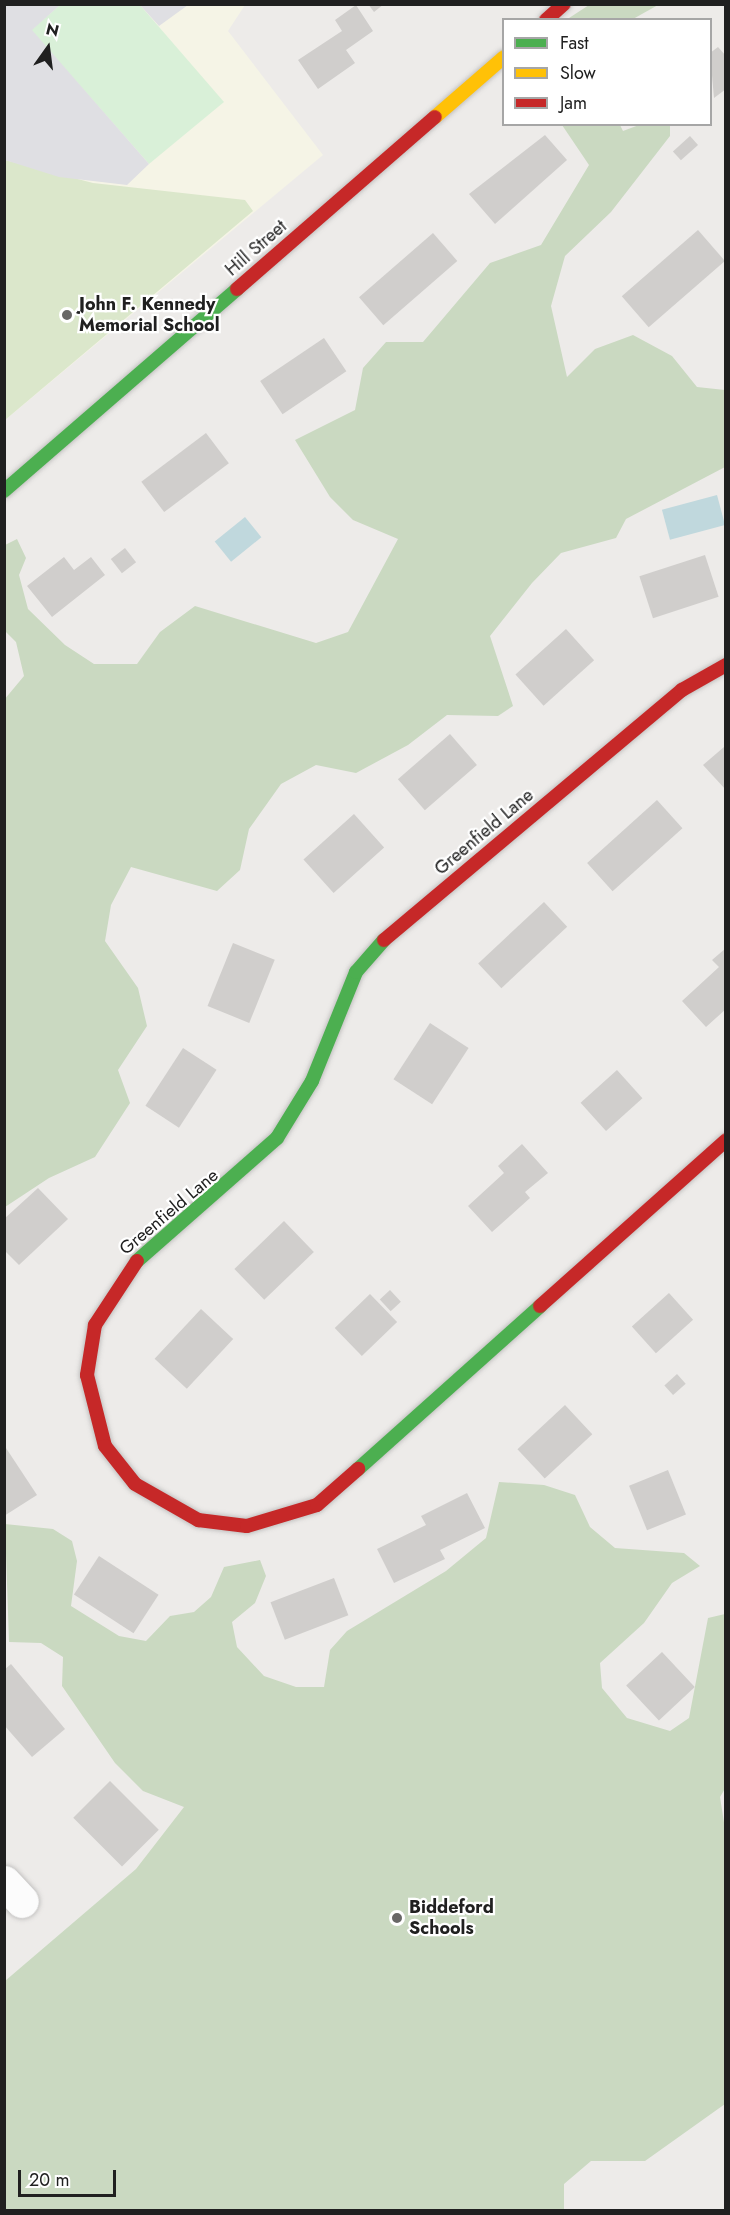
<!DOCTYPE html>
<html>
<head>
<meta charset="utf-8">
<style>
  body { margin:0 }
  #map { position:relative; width:730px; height:2215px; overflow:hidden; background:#edebe9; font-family:Jost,sans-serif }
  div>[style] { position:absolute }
  .education>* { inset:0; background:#f5f4e6 }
  .grass>* { inset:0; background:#dbe7cb }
  .forest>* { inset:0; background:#cad9c1 }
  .park>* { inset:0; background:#d9f0d8 }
  .plaza>* { inset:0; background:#dfdfe3 }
  .water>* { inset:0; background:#c0d8dd; transform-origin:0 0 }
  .building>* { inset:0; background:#d0cecc; transform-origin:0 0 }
  .roads { filter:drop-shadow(0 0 2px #c3c2c1) drop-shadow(0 0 2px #c3c2c1) }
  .street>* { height:33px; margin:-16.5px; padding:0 16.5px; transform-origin:16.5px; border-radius:16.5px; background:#fcfcfc }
  .fast>* { height:14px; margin:-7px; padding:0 7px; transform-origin:7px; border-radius:7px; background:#4caf50 }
  .slow>* { height:14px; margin:-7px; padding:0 7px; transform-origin:7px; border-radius:7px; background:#ffc107 }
  .jam>* { height:14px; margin:-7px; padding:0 7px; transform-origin:7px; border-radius:7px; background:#c62828 }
  .dots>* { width:16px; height:16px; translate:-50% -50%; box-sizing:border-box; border:3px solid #fff; border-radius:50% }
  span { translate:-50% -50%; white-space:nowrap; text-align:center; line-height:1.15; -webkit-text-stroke:4.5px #fff; paint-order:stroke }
  .street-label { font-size:18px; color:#202020 }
  .poi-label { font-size:18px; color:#202020; font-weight:700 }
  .left { translate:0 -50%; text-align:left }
  .frame { position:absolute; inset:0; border:6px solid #202020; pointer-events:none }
  .legend { position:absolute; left:502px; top:18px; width:210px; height:108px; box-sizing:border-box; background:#fff; border:2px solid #a6a6a6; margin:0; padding:8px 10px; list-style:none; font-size:18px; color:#202020 }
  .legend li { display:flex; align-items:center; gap:12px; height:30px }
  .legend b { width:30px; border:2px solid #a6a6a6 }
  .north { position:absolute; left:18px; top:18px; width:60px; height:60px; -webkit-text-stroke:4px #fff; paint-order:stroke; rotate:14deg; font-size:16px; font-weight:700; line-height:24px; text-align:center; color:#202020 }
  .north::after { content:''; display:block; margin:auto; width:21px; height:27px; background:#202020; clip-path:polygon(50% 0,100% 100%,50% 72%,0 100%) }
  .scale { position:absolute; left:18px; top:2170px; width:98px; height:27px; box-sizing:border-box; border:3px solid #202020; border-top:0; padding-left:8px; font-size:18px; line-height:21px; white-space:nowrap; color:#202020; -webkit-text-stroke:4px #fff; paint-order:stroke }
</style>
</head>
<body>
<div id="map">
  <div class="education">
    <i style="clip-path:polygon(5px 5px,245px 5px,228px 31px,323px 155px,5px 420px)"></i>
  </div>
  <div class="grass">
    <i style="clip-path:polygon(5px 160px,93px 183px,245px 200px,253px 211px,5px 420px)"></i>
  </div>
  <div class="forest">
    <i style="clip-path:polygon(589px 5px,658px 5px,633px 19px,566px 20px)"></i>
    <i style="clip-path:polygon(562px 125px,620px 125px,623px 131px,639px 125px,670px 125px,670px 136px,611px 212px,565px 256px,551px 306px,567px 377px,595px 349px,633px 335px,672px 356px,697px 387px,725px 390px,725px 467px,626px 519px,616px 538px,561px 553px,532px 583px,490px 636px,513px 706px,498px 716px,447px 715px,408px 745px,356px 773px,316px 765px,281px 784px,249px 829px,240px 870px,217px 891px,131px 867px,111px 905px,105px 941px,138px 988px,147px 1026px,118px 1070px,130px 1103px,95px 1157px,49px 1178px,5px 1207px,4px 700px,24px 676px,16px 642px,5px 631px,5px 545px,17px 539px,26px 558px,19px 575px,28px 609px,65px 645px,94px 664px,137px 664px,160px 632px,195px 606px,316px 643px,348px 632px,398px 539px,353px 520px,330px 497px,295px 440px,355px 410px,363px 368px,386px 342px,423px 342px,490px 263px,541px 245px,589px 165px)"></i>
    <i style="clip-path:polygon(499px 1482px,544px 1485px,575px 1495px,590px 1527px,615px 1548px,684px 1553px,700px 1566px,672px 1583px,644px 1623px,600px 1663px,602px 1688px,627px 1718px,670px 1731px,689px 1718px,708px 1618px,725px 1614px,726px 1787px,720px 1797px,726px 1835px,725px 2104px,645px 2161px,591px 2161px,564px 2184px,564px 2210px,5px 2210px,5px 1981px,136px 1869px,184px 1807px,143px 1791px,115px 1763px,62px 1686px,63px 1657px,41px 1643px,9px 1642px,5px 1524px,53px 1529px,72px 1541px,77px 1561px,71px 1606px,119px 1636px,146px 1641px,170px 1616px,194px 1612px,211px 1597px,224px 1567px,260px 1560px,266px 1576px,255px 1603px,232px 1622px,237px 1647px,264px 1676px,296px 1687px,324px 1687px,330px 1650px,347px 1631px,446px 1571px,486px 1538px)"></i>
  </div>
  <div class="park">
    <i style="clip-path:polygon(60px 5px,140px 5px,224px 102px,149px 164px,31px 30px)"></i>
  </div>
  <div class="plaza">
    <i style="clip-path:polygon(4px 5px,60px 5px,32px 30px,149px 164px,127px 185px,59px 177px,5px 160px)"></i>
    <i style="clip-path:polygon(140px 5px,188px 5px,159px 26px)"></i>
  </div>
  <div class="water">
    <i style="left:717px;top:495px;width:31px;height:57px;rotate:75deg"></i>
    <i style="left:245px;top:517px;width:26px;height:39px;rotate:51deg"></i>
  </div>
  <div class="building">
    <i style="clip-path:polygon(368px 4px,384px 4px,374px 12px)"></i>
    <i style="clip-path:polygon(356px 5px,373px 31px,346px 50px,355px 63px,318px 89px,298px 60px,342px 31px,335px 20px)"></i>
    <i style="clip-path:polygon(718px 47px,726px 56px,726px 89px,714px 98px,710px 53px)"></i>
    <i style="clip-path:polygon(545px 135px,567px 160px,495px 224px,469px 194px)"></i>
    <i style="left:690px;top:136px;width:12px;height:23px;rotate:48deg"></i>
    <i style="left:698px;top:230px;width:41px;height:101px;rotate:49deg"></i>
    <i style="left:433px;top:233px;width:37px;height:98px;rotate:49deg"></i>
    <i style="left:324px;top:338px;width:40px;height:77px;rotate:56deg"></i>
    <i style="left:206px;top:433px;width:38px;height:81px;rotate:53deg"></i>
    <i style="left:125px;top:548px;width:18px;height:18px;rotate:52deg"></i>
    <i style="left:705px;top:555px;width:44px;height:69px;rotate:72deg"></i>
    <i style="clip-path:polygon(64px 557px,74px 570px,91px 557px,105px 575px,52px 617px,27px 586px)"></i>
    <i style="left:566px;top:629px;width:42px;height:68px;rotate:48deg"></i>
    <i style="left:450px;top:734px;width:41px;height:69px;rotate:49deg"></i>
    <i style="clip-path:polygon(724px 747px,726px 749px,726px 790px,703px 765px)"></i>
    <i style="left:657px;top:800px;width:38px;height:94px;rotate:48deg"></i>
    <i style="left:354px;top:814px;width:45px;height:68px;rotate:48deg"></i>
    <i style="left:544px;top:902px;width:34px;height:90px;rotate:47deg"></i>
    <i style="left:233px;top:943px;width:45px;height:68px;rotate:22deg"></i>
    <i style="clip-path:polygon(726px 948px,726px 1009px,706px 1027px,682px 1001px,719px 967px,712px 960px)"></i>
    <i style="left:430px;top:1023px;width:46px;height:67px;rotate:33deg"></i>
    <i style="left:183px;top:1048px;width:40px;height:69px;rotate:33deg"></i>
    <i style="left:617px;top:1070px;width:38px;height:49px;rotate:48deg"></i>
    <i style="clip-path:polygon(522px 1144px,548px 1173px,525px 1192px,530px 1198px,492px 1232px,468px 1206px,504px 1173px,498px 1166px)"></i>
    <i style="clip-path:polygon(38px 1188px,68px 1219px,19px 1265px,4px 1250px,4px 1219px)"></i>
    <i style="left:284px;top:1221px;width:43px;height:69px;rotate:46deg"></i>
    <i style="left:390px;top:1290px;width:16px;height:14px;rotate:47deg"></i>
    <i style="left:669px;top:1293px;width:36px;height:50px;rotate:48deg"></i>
    <i style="left:370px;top:1294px;width:39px;height:49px;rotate:46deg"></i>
    <i style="left:201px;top:1309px;width:44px;height:68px;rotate:43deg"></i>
    <i style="left:677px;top:1374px;width:13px;height:17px;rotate:48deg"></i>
    <i style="left:565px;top:1405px;width:40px;height:65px;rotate:47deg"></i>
    <i style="clip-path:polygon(4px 1445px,37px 1495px,4px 1516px)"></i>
    <i style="left:668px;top:1470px;width:48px;height:42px;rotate:68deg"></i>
    <i style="clip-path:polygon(467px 1493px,485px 1528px,440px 1550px,445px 1559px,394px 1583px,377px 1549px,426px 1525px,421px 1516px)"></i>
    <i style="left:99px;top:1556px;width:71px;height:46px;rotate:33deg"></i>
    <i style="left:334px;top:1578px;width:40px;height:68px;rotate:69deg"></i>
    <i style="left:662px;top:1652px;width:48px;height:49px;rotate:47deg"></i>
    <i style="clip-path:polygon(11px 1664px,65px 1729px,32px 1757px,4px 1725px,4px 1670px)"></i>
    <i style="left:110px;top:1781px;width:69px;height:52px;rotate:45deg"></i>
  </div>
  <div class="roads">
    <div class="street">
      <i style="left:4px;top:1882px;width:26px;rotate:47deg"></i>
    </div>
    <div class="fast">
      <i style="left:4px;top:491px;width:308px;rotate:-40.9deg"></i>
      <i style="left:137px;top:1261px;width:186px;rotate:-41.3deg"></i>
      <i style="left:277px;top:1138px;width:67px;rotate:-58.4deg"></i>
      <i style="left:312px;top:1081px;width:118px;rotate:-68deg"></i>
      <i style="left:356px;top:972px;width:43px;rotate:-48.8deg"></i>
      <i style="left:358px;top:1469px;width:244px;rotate:-41.8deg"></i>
    </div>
    <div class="slow">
      <i style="left:435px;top:117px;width:91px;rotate:-41deg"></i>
    </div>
    <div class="jam">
      <i style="left:546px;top:20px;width:24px;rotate:-42deg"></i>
      <i style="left:237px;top:289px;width:262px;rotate:-41deg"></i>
      <i style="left:384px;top:940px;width:389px;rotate:-40deg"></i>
      <i style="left:682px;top:690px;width:51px;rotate:-29.6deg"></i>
      <i style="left:137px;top:1261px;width:77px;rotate:123.3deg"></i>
      <i style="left:95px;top:1325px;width:51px;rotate:99.1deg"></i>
      <i style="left:87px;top:1375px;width:73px;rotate:75.8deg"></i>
      <i style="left:105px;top:1446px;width:48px;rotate:51.7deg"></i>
      <i style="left:135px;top:1484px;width:73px;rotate:29.7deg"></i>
      <i style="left:198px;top:1520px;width:49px;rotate:7deg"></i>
      <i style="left:247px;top:1526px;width:73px;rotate:-16.7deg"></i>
      <i style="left:317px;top:1505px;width:55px;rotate:-41.3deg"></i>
      <i style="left:540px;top:1306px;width:249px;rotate:-41.7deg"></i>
    </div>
  </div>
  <div class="dots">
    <i style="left:67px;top:315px;background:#686766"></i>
    <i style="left:397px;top:1918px;background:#686766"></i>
  </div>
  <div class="street-label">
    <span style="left:256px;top:248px;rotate:-41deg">Hill Street</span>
    <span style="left:484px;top:832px;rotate:-40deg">Greenfield Lane</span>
    <span style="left:169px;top:1212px;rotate:-40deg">Greenfield Lane</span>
  </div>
  <div class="poi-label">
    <span class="left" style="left:79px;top:315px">John F. Kennedy<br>Memorial School</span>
    <span class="left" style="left:409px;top:1918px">Biddeford<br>Schools</span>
  </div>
  <div class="frame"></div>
  <ul class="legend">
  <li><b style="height:8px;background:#4caf50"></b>Fast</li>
  <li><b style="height:8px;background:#ffc107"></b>Slow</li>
  <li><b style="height:8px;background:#c62828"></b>Jam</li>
  </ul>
  <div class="north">N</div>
  <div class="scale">20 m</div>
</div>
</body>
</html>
